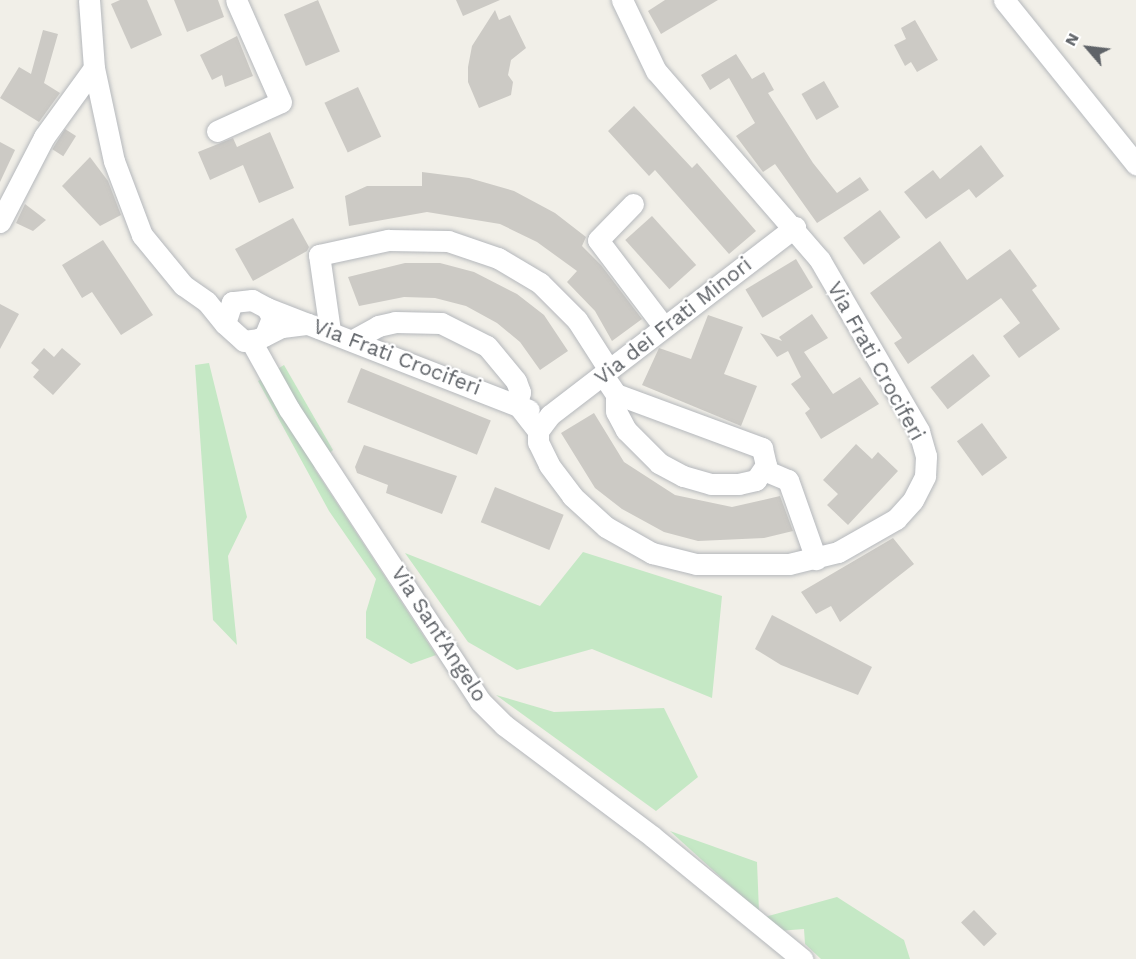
<!DOCTYPE html>
<html>
<head>
<meta charset="utf-8">
<style>
  body { margin:0 }
  #map { position:relative; width:1136px; height:959px; overflow:hidden; background:#f1efe8; font-family:"Work Sans",sans-serif }
  div>[style] { position:absolute }
  .green>* { inset:0; background:#c5e8c5 }
  .building>* { inset:0; background:#cccac5; transform-origin:0 0 }
  .roads { filter:drop-shadow(0 0 2px #b5b8bc) drop-shadow(0 0 2px #b5b8bc) }
  .minor>* { height:21px; margin:-10.5px; padding:0 10.5px; transform-origin:10.5px; border-radius:10.5px; background:#fff }
  span { translate:-50% -50%; white-space:nowrap; text-align:center; line-height:1.15; -webkit-text-stroke:4.5px #fff; paint-order:stroke }
  .street-label { font-size:21px; color:#5f6368 }
  .north { position:absolute; left:1058px; top:18px; width:60px; height:60px; -webkit-text-stroke:4px #fff; paint-order:stroke; rotate:298deg; font-size:16px; font-weight:700; line-height:24px; text-align:center; color:#5f6368 }
  .north::after { content:''; display:block; margin:auto; width:21px; height:27px; background:#5f6368; clip-path:polygon(50% 0,100% 100%,50% 72%,0 100%) }
</style>
</head>
<body>
<div id="map">
  <div class="green">
    <i style="clip-path:polygon(209px 363px,247px 517px,228px 556px,237px 645px,213px 620px,195px 365px)"></i>
    <i style="clip-path:polygon(284px 365px,333px 450px,314px 468px,436px 655px,411px 664px,366px 638px,366px 612px,376px 579px,329px 511px,258px 381px)"></i>
    <i style="clip-path:polygon(583px 552px,722px 596px,712px 698px,592px 649px,517px 670px,468px 642px,405px 553px,540px 606px)"></i>
    <i style="clip-path:polygon(496px 695px,554px 712px,664px 708px,698px 777px,656px 811px)"></i>
    <i style="clip-path:polygon(670px 831px,757px 862px,759px 912px)"></i>
    <i style="clip-path:polygon(837px 897px,904px 940px,910px 959px,821px 959px,805px 944px,804px 929px,778px 931px,761px 918px)"></i>
  </div>
  <div class="building">
    <i style="clip-path:polygon(120px 0,147px 0,162px 35px,131px 49px,111px 4px)"></i>
    <i style="clip-path:polygon(174px 0,218px 0,224px 17px,187px 32px)"></i>
    <i style="left:318px;top:0;width:56px;height:37px;rotate:67deg"></i>
    <i style="clip-path:polygon(456px 0,500px 0,463px 16px)"></i>
    <i style="clip-path:polygon(665px 0,718px 0,661px 34px,648px 11px)"></i>
    <i style="clip-path:polygon(495px 10px,499px 20px,510px 15px,526px 48px,511px 60px,508px 75px,513px 82px,511px 95px,479px 108px,468px 82px,468px 67px,472px 46px)"></i>
    <i style="clip-path:polygon(915px 20px,938px 60px,917px 72px,911px 62px,905px 66px,894px 45px,906px 39px,901px 28px)"></i>
    <i style="clip-path:polygon(43px 30px,58px 34px,44px 83px,60px 93px,39px 122px,0 98px,19px 67px,31px 74px)"></i>
    <i style="clip-path:polygon(237px 36px,253px 76px,225px 87px,222px 75px,212px 80px,200px 55px)"></i>
    <i style="clip-path:polygon(736px 54px,752px 79px,764px 72px,774px 90px,768px 93px,813px 163px,837px 193px,860px 177px,869px 190px,817px 223px,775px 164px,763px 172px,736px 136px,755px 123px,729px 78px,710px 90px,701px 75px)"></i>
    <i style="left:824px;top:81px;width:30px;height:26px;rotate:60deg"></i>
    <i style="left:358px;top:87px;width:55px;height:37px;rotate:65deg"></i>
    <i style="clip-path:polygon(634px 106px,692px 168px,697px 163px,756px 231px,729px 254px,655px 170px,649px 176px,608px 131px)"></i>
    <i style="left:65px;top:129px;width:13px;height:24px;rotate:32deg"></i>
    <i style="clip-path:polygon(270px 132px,294px 188px,259px 203px,243px 165px,210px 180px,198px 152px,233px 138px,237px 147px)"></i>
    <i style="clip-path:polygon(0 142px,15px 150px,0 182px)"></i>
    <i style="clip-path:polygon(981px 145px,1004px 176px,976px 198px,969px 189px,926px 219px,904px 192px,933px 170px,940px 179px)"></i>
    <i style="clip-path:polygon(90px 157px,108px 181px,121px 215px,100px 226px,62px 186px)"></i>
    <i style="clip-path:polygon(422px 172px,469px 178px,514px 191px,555px 213px,586px 237px,582px 246px,601px 265px,642px 319px,612px 341px,595px 311px,567px 282px,577px 271px,537px 242px,500px 224px,427px 212px,349px 226px,345px 196px,367px 186px,422px 186px)"></i>
    <i style="clip-path:polygon(25px 204px,46px 220px,33px 231px,16px 223px)"></i>
    <i style="left:880px;top:210px;width:34px;height:46px;rotate:53deg"></i>
    <i style="left:652px;top:216px;width:66px;height:36px;rotate:48deg"></i>
    <i style="clip-path:polygon(293px 218px,309px 247px,307px 251px,253px 281px,235px 249px)"></i>
    <i style="clip-path:polygon(103px 240px,153px 315px,121px 335px,92px 292px,82px 298px,62px 265px)"></i>
    <i style="clip-path:polygon(940px 241px,967px 280px,1010px 249px,1037px 286px,1032px 290px,1060px 329px,1019px 358px,1003px 336px,1020px 323px,1001px 298px,908px 364px,894px 343px,902px 338px,870px 293px)"></i>
    <i style="left:796px;top:259px;width:33px;height:59px;rotate:59deg"></i>
    <i style="clip-path:polygon(405px 263px,440px 263px,474px 272px,517px 294px,544px 315px,568px 351px,540px 370px,520px 342px,497px 323px,466px 306px,435px 298px,404px 297px,359px 306px,348px 277px)"></i>
    <i style="clip-path:polygon(0 304px,19px 314px,0 349px)"></i>
    <i style="clip-path:polygon(812px 314px,828px 338px,804px 352px,833px 394px,860px 377px,879px 404px,821px 439px,805px 413px,810px 409px,791px 384px,801px 377px,788px 351px,777px 357px,760px 333px,782px 341px,779px 337px)"></i>
    <i style="clip-path:polygon(708px 315px,743px 327px,724px 374px,757px 386px,741px 426px,642px 385px,659px 348px,691px 359px)"></i>
    <i style="clip-path:polygon(44px 348px,54px 357px,62px 348px,81px 364px,53px 395px,33px 377px,39px 370px,31px 363px)"></i>
    <i style="left:973px;top:354px;width:28px;height:54px;rotate:52deg"></i>
    <i style="left:361px;top:368px;width:140px;height:37px;rotate:22deg"></i>
    <i style="clip-path:polygon(594px 413px,624px 462px,675px 495px,732px 507px,780px 496px,793px 531px,764px 538px,698px 541px,664px 532px,622px 509px,595px 488px,561px 433px)"></i>
    <i style="left:982px;top:423px;width:43px;height:31px;rotate:54deg"></i>
    <i style="clip-path:polygon(856px 444px,872px 459px,878px 452px,898px 471px,848px 525px,827px 505px,838px 494px,823px 480px)"></i>
    <i style="clip-path:polygon(364px 445px,457px 476px,442px 514px,386px 493px,388px 485px,357px 473px,355px 467px)"></i>
    <i style="left:495px;top:487px;width:74px;height:38px;rotate:22deg"></i>
    <i style="clip-path:polygon(893px 538px,914px 564px,840px 622px,831px 606px,816px 614px,801px 592px)"></i>
    <i style="clip-path:polygon(772px 615px,872px 667px,858px 695px,781px 665px,755px 649px)"></i>
    <i style="left:974px;top:910px;width:33px;height:18px;rotate:46deg"></i>
  </div>
  <div class="roads">
    <div class="minor">
      <i style="left:1004px;top:0;width:211px;rotate:51.2deg"></i>
      <i style="left:94px;top:68px;width:95px;rotate:77.9deg"></i>
      <i style="left:114px;top:161px;width:79px;rotate:69.3deg"></i>
      <i style="left:142px;top:235px;width:65px;rotate:50.6deg"></i>
      <i style="left:183px;top:285px;width:29px;rotate:35deg"></i>
      <i style="left:207px;top:302px;width:28px;rotate:51deg"></i>
      <i style="left:217px;top:131px;width:70px;rotate:-24.4deg"></i>
      <i style="left:281px;top:102px;width:111px;rotate:-113.8deg"></i>
      <i style="left:633px;top:204px;width:50px;rotate:134.2deg"></i>
      <i style="left:598px;top:240px;width:109px;rotate:52.8deg"></i>
      <i style="left:0;top:222px;width:96px;rotate:-62.6deg"></i>
      <i style="left:44px;top:137px;width:85px;rotate:-54.1deg"></i>
      <i style="left:94px;top:68px;width:68px;rotate:-94.2deg"></i>
      <i style="left:267px;top:308px;width:281px;rotate:21.3deg"></i>
      <i style="left:330px;top:331px;width:77px;rotate:-98.2deg"></i>
      <i style="left:319px;top:255px;width:71px;rotate:-12.3deg"></i>
      <i style="left:388px;top:240px;width:60px;rotate:1deg"></i>
      <i style="left:448px;top:241px;width:53px;rotate:18.8deg"></i>
      <i style="left:498px;top:258px;width:49px;rotate:30.8deg"></i>
      <i style="left:540px;top:283px;width:52px;rotate:45deg"></i>
      <i style="left:577px;top:320px;width:59px;rotate:57.4deg"></i>
      <i style="left:265px;top:335px;width:18px;rotate:-68deg"></i>
      <i style="left:272px;top:318px;width:11px;rotate:-117deg"></i>
      <i style="left:267px;top:308px;width:17px;rotate:-152deg"></i>
      <i style="left:252px;top:300px;width:20px;rotate:174deg"></i>
      <i style="left:232px;top:302px;width:23px;rotate:108deg"></i>
      <i style="left:225px;top:324px;width:25px;rotate:42deg"></i>
      <i style="left:244px;top:341px;width:14px;rotate:-8deg"></i>
      <i style="left:258px;top:339px;width:27px;rotate:-27deg"></i>
      <i style="left:282px;top:327px;width:26px;rotate:-7deg"></i>
      <i style="left:355px;top:339px;width:26px;rotate:-29deg"></i>
      <i style="left:378px;top:326px;width:17px;rotate:-13deg"></i>
      <i style="left:395px;top:322px;width:46px;rotate:1.2deg"></i>
      <i style="left:441px;top:323px;width:51px;rotate:26.6deg"></i>
      <i style="left:487px;top:346px;width:45px;rotate:50.4deg"></i>
      <i style="left:516px;top:381px;width:12px;rotate:70deg"></i>
      <i style="left:520px;top:392px;width:12px;rotate:104deg"></i>
      <i style="left:251px;top:341px;width:78px;rotate:60.8deg"></i>
      <i style="left:289px;top:409px;width:349px;rotate:56.8deg"></i>
      <i style="left:480px;top:701px;width:34px;rotate:45deg"></i>
      <i style="left:504px;top:725px;width:186px;rotate:36.9deg"></i>
      <i style="left:653px;top:837px;width:193px;rotate:39.3deg"></i>
      <i style="left:603px;top:375px;width:23px;rotate:56deg"></i>
      <i style="left:616px;top:394px;width:156px;rotate:20.3deg"></i>
      <i style="left:762px;top:448px;width:17px;rotate:77deg"></i>
      <i style="left:766px;top:465px;width:18px;rotate:124deg"></i>
      <i style="left:756px;top:480px;width:17px;rotate:167deg"></i>
      <i style="left:739px;top:484px;width:28px;rotate:180deg"></i>
      <i style="left:711px;top:484px;width:29px;rotate:-164deg"></i>
      <i style="left:683px;top:476px;width:27px;rotate:-152deg"></i>
      <i style="left:659px;top:463px;width:47px;rotate:-135deg"></i>
      <i style="left:626px;top:430px;width:21px;rotate:-118deg"></i>
      <i style="left:616px;top:411px;width:17px;rotate:-90deg"></i>
      <i style="left:517px;top:404px;width:34px;rotate:52deg"></i>
      <i style="left:538px;top:431px;width:11px;rotate:90deg"></i>
      <i style="left:538px;top:442px;width:25px;rotate:64deg"></i>
      <i style="left:549px;top:465px;width:39px;rotate:53deg"></i>
      <i style="left:572px;top:496px;width:46px;rotate:42.4deg"></i>
      <i style="left:606px;top:527px;width:53px;rotate:29.5deg"></i>
      <i style="left:652px;top:553px;width:45px;rotate:14deg"></i>
      <i style="left:696px;top:564px;width:93px"></i>
      <i style="left:789px;top:564px;width:50px;rotate:-13.8deg"></i>
      <i style="left:838px;top:552px;width:67px;rotate:-29.6deg"></i>
      <i style="left:896px;top:519px;width:25px;rotate:-48deg"></i>
      <i style="left:913px;top:500px;width:27px;rotate:-63deg"></i>
      <i style="left:925px;top:476px;width:20px;rotate:-87deg"></i>
      <i style="left:926px;top:456px;width:26px;rotate:-106deg"></i>
      <i style="left:919px;top:431px;width:198px;rotate:-120.1deg"></i>
      <i style="left:820px;top:260px;width:250px;rotate:-130.9deg"></i>
      <i style="left:656px;top:71px;width:79px;rotate:-115.6deg"></i>
      <i style="left:538px;top:431px;width:20px;rotate:-53deg"></i>
      <i style="left:550px;top:415px;width:309px;rotate:-37.5deg"></i>
      <i style="left:764px;top:470px;width:26px;rotate:23deg"></i>
      <i style="left:788px;top:480px;width:84px;rotate:70.5deg"></i>
    </div>
  </div>
  <div class="street-label">
    <span style="left:673px;top:321px;rotate:-38deg">Via dei Frati Minori</span>
    <span style="left:397px;top:357px;rotate:21deg">Via Frati Crociferi</span>
    <span style="left:876px;top:361px;rotate:61deg">Via Frati Crociferi</span>
    <span style="left:439px;top:634px;rotate:57deg">Via Sant'Angelo</span>
  </div>
  <div class="north">N</div>
</div>
</body>
</html>
